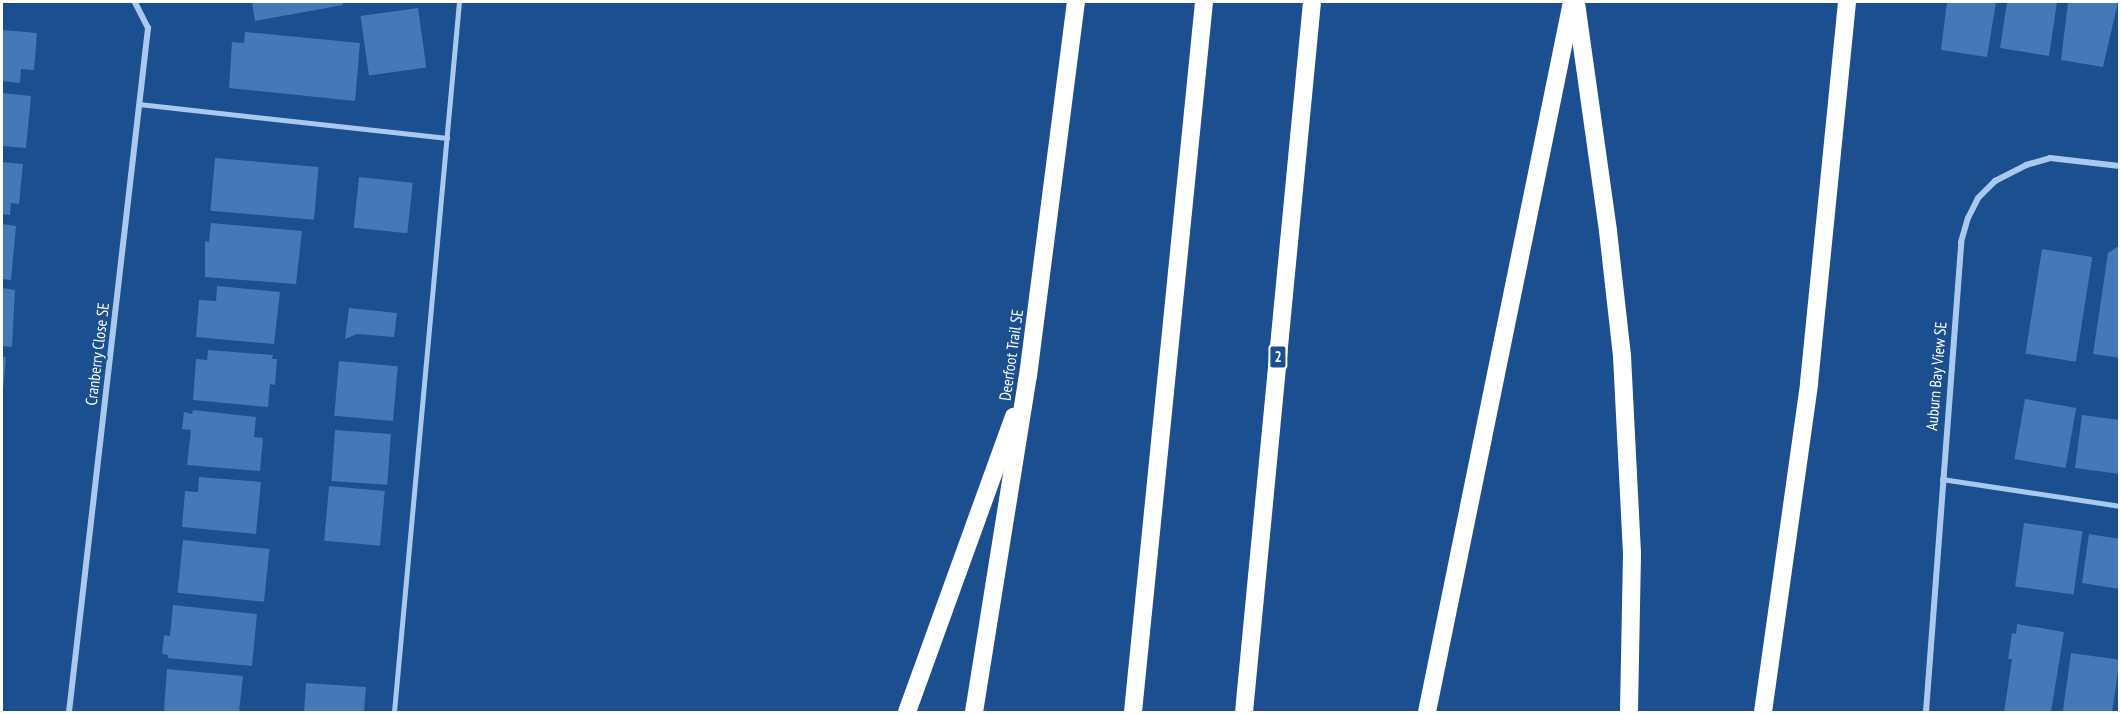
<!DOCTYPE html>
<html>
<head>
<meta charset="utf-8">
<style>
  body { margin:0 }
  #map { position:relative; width:2121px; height:714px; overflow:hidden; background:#1b4f8f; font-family:"PT Sans Narrow",sans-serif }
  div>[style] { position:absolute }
  .building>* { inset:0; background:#4478b7; transform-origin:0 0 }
  .lane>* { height:4.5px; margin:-2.25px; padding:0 2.25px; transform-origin:2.25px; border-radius:2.25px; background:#a9c9ee }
  .street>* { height:6px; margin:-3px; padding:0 3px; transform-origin:3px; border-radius:3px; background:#a9c9ee }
  .highway>* { height:18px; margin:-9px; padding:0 9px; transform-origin:9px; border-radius:9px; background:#fff }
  span { translate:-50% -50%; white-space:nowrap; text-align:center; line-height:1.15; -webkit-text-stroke:4.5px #1b4f8f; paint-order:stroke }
  .shield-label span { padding:2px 4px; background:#1b4f8f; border:2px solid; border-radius:4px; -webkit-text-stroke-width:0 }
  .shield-label { font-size:15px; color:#fff; font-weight:700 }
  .street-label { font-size:16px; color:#fff }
  .frame { position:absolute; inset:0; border:3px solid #fff; pointer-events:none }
</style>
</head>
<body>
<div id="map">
  <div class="building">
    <i style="clip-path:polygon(252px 2px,342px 2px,343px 5px,255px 21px)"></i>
    <i style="clip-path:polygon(1947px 2px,1996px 2px,1987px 57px,1941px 50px)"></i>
    <i style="clip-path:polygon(2007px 2px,2057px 2px,2049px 56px,2000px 48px)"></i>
    <i style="clip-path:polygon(2068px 2px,2118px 2px,2103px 67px,2061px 60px)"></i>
    <i style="left:418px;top:8px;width:60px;height:58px;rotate:82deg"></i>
    <i style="clip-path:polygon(2px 30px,37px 33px,34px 70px,21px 69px,20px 83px,2px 81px)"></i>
    <i style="clip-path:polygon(245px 32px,360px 43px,355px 101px,229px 88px,232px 42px,244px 43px)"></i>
    <i style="clip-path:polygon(2px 93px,31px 96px,26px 148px,2px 146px)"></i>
    <i style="left:215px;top:158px;width:104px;height:53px;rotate:5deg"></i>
    <i style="clip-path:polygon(2px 162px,23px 164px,19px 204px,11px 203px,10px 215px,2px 214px)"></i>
    <i style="left:359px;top:177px;width:54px;height:51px;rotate:6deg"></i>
    <i style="clip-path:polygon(211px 223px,302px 231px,296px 284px,205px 277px,205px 241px,209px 242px)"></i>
    <i style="clip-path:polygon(2px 224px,16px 226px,11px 280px,2px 279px)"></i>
    <i style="clip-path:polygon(2117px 247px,2120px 247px,2120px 358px,2093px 354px,2108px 253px)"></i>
    <i style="left:2042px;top:249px;width:51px;height:106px;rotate:9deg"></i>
    <i style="clip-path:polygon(217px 286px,280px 292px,274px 344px,196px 337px,199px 300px,216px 301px)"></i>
    <i style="clip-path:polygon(2px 288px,15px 290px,12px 347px,2px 346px)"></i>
    <i style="clip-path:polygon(349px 308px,397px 313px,394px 337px,357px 334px,345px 339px)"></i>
    <i style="clip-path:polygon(208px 350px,273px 355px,272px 359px,277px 359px,275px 385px,270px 384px,268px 407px,193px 400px,196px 359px,207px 360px)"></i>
    <i style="clip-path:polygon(2px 357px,6px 357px,3px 389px,2px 389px)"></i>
    <i style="left:339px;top:361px;width:59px;height:55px;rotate:5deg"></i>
    <i style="left:2025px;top:399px;width:52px;height:61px;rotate:10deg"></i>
    <i style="clip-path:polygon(193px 410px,256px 417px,254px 437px,263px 438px,260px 471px,187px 465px,191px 430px,182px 429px,184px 412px,192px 414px)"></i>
    <i style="clip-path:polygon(2082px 415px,2120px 420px,2120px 474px,2075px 468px)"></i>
    <i style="left:335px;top:430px;width:56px;height:51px;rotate:4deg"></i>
    <i style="clip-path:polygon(199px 477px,261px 482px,256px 534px,182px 527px,185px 491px,198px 492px)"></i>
    <i style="left:329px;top:486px;width:56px;height:55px;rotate:5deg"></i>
    <i style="left:2024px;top:523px;width:59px;height:64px;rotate:8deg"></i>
    <i style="clip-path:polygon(2089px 534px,2120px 539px,2120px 589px,2082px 583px)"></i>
    <i style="left:183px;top:540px;width:87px;height:53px;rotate:6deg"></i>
    <i style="clip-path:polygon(173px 605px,257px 614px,252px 666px,168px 658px,168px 655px,162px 654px,164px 635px,170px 636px)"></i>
    <i style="clip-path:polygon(2017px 624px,2064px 632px,2051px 712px,2004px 712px,2012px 659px,2008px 659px,2012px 633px,2016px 634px)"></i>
    <i style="left:2071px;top:653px;width:49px;height:60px;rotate:8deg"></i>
    <i style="clip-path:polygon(167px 669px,243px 676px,239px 712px,167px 712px,164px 710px)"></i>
    <i style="clip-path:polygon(306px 683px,366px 687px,364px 712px,304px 712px)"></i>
  </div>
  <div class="lane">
    <i style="left:139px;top:104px;width:310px;rotate:6.3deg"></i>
    <i style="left:1942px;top:479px;width:180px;rotate:8.6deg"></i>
    <i style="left:394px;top:712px;width:713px;rotate:-84.77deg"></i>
  </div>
  <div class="street">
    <i style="left:69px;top:712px;width:689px;rotate:-83.41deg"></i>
    <i style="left:148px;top:28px;width:29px;rotate:-117deg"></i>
    <i style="left:1926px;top:712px;width:471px;rotate:-85.7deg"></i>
    <i style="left:1961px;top:242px;width:25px;rotate:-74deg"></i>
    <i style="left:1968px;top:218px;width:22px;rotate:-63deg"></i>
    <i style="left:1978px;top:198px;width:24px;rotate:-45deg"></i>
    <i style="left:1995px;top:181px;width:35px;rotate:-27deg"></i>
    <i style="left:2026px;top:165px;width:25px;rotate:-16deg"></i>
    <i style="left:2050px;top:158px;width:70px;rotate:6.5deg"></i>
  </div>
  <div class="highway">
    <i style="left:1576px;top:3px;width:230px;rotate:82deg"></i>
    <i style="left:1608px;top:231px;width:126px;rotate:83.6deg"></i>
    <i style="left:1622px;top:356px;width:198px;rotate:87.1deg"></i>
    <i style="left:1632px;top:554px;width:158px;rotate:91.1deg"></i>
    <i style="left:907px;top:712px;width:314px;rotate:-70.1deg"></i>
    <i style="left:974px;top:712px;width:340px;rotate:-80.9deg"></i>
    <i style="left:1028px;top:376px;width:377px;rotate:-82.7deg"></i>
    <i style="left:1133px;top:712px;width:714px;rotate:-84.29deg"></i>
    <i style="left:1244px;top:712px;width:713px;rotate:-84.53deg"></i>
    <i style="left:1427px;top:712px;width:725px;rotate:-78.46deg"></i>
    <i style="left:1763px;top:712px;width:332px;rotate:-82deg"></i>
    <i style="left:1809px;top:383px;width:383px;rotate:-84.3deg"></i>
  </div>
  <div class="shield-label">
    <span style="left:1278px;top:357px">2</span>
  </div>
  <div class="street-label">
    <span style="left:97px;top:354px;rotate:-83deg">Cranberry Close SE</span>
    <span style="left:1011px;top:355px;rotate:-82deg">Deerfoot Trail SE</span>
    <span style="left:1936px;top:376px;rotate:-85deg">Auburn Bay View SE</span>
  </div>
  <div class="frame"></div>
</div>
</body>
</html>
